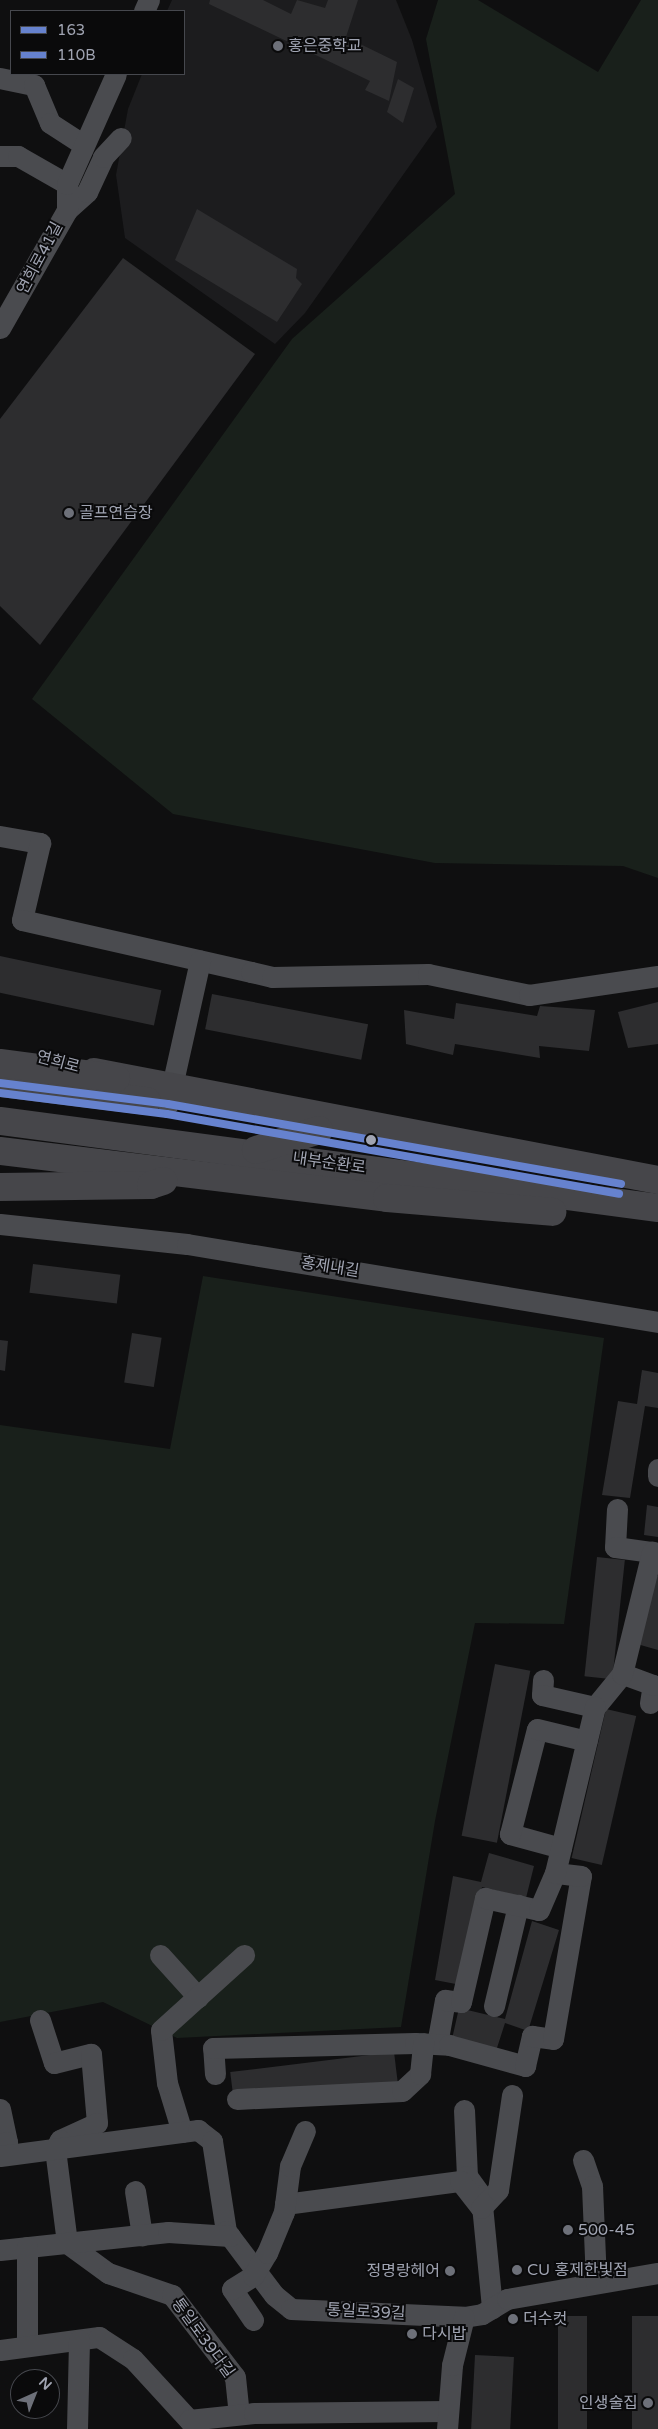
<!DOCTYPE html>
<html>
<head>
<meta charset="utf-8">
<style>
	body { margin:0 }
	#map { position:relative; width:658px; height:2429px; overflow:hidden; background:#0f0f10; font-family:"Varela Round","Noto Sans KR",sans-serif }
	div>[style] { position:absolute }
	.built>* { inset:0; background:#1c1c1e }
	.green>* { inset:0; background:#19201b }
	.building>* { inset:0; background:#2d2d2f; transform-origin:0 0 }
	.minor>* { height:21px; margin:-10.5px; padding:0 10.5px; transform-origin:10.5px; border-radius:10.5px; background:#4a4b4f }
	.major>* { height:28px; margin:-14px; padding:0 14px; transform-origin:14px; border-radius:14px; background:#46464a }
	.highway>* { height:28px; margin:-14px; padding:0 14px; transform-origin:14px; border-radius:14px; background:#46464a }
	.bus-1>* { height:8px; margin:-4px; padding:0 4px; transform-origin:4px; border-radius:4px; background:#6682ce }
	.bus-2>* { height:8px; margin:-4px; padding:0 4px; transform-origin:4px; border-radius:4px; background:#6682ce }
	.dots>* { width:14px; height:14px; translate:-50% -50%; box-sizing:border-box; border:2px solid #0a0a0b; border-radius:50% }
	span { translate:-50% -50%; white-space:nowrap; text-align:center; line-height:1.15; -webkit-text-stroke:4px #0a0a0b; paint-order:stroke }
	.poi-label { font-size:16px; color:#a0a4b2 }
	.left { translate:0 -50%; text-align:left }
	.right { translate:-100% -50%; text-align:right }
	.street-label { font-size:16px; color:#a0a4b2 }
	.legend { position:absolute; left:10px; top:10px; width:175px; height:65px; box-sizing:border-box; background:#0a0a0b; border:1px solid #46484e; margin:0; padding:6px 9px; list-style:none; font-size:15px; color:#a0a4b2 }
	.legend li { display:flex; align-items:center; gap:10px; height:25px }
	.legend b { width:25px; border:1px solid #46484e }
	.north { position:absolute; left:10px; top:2369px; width:50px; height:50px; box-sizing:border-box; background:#0a0a0b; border:1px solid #46484e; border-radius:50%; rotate:44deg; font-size:14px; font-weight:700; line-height:20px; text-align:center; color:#a0a4b2 }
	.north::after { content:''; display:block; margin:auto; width:18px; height:22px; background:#6d7079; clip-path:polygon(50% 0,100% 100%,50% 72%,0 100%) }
</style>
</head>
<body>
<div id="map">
	<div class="built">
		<i style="clip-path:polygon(172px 0,396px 0,412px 40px,437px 127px,305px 313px,275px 344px,125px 238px,116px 175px,128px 109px,142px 74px,184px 74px,184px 11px,167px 11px)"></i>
	</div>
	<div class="green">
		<i style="clip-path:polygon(438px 0,478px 0,598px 72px,641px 0,658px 0,658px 878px,623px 866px,435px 863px,173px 814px,32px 699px,292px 339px,455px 194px,426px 39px)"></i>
		<i style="clip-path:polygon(203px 1276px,604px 1338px,564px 1624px,475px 1623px,435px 1821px,401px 2027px,177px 2038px,103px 2002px,0 2022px,0 1425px,170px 1449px)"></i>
	</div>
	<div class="building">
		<i style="clip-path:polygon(210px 0,263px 0,291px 14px,297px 0,325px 8px,328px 0,358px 0,346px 37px,397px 62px,389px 101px,365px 90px,370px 81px,209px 4px)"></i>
		<i style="clip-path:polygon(398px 79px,414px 88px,403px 123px,387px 112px)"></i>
		<i style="clip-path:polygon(197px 209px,297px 269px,296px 278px,302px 284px,277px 322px,175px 260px)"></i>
		<i style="clip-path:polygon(123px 258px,255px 354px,40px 645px,0 606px,0 419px)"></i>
		<i style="left:0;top:956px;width:165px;height:36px;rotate:12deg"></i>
		<i style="left:212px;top:994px;width:159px;height:36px;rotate:11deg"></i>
		<i style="clip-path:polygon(658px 1002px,658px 1044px,628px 1048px,618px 1012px)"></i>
		<i style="clip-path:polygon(456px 1003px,537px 1016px,540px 1006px,595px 1010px,589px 1051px,539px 1046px,540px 1058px,455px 1044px,453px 1055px,406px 1044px,404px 1010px,454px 1019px)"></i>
		<i style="left:33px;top:1264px;width:88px;height:29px;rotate:7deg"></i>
		<i style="left:132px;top:1333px;width:30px;height:50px;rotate:9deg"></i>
		<i style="clip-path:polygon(0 1340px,8px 1341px,5px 1371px,0 1370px)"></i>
		<i style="clip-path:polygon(642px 1370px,658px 1373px,658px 1408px,645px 1406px,630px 1498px,602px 1495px,618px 1401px,637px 1404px)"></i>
		<i style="clip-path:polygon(647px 1505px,658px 1507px,658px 1537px,644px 1535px)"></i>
		<i style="left:597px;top:1557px;width:28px;height:120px;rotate:6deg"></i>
		<i style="clip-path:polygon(655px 1575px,658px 1576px,658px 1650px,637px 1644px)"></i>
		<i style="left:495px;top:1664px;width:36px;height:175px;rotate:11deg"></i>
		<i style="left:606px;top:1709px;width:31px;height:153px;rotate:13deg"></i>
		<i style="clip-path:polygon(489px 1853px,534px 1866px,526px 1898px,482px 1887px,461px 1985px,435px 1980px,453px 1876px,481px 1882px)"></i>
		<i style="clip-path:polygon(532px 1921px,559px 1930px,528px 2031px,505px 2023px,496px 2051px,452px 2039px,459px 2008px,505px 2019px)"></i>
		<i style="left:394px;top:2052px;width:31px;height:165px;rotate:83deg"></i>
		<i style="left:558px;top:2316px;width:29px;height:113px"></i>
		<i style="left:632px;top:2316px;width:26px;height:113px"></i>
		<i style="left:475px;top:2355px;width:39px;height:74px;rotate:3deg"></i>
	</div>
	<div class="minor">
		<i style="left:144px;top:11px;width:12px;rotate:-66deg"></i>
		<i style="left:0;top:78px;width:35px;rotate:12deg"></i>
		<i style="left:34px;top:85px;width:41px;rotate:67.2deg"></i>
		<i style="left:50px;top:123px;width:40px;rotate:32.9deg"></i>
		<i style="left:0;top:156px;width:18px"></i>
		<i style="left:18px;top:156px;width:56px;rotate:29.7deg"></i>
		<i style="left:67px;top:210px;width:27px;rotate:-42deg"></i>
		<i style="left:87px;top:192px;width:38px;rotate:-65deg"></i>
		<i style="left:103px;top:157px;width:26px;rotate:-47deg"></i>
		<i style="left:0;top:328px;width:136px;rotate:-60.4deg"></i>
		<i style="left:67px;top:210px;width:26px;rotate:-90deg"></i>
		<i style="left:67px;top:184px;width:120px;rotate:-66deg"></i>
		<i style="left:0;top:836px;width:41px;rotate:9.9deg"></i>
		<i style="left:40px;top:843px;width:79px;rotate:103.2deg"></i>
		<i style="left:22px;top:920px;width:235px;rotate:12.8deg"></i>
		<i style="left:251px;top:972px;width:22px;rotate:13deg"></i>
		<i style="left:272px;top:977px;width:156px;rotate:-1.1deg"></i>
		<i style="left:428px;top:974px;width:103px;rotate:11.7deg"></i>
		<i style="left:529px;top:995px;width:130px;rotate:-8.4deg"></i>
		<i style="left:168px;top:1104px;width:147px;rotate:-77.4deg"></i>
		<i style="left:0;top:1224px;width:188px;rotate:6.1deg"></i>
		<i style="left:187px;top:1244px;width:477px;rotate:9.4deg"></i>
		<i style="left:658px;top:1469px;width:7px;rotate:90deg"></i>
		<i style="left:617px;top:1509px;width:38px;rotate:93deg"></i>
		<i style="left:615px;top:1547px;width:43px;rotate:7.9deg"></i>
		<i style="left:543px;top:1680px;width:15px;rotate:94deg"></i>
		<i style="left:542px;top:1695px;width:54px;rotate:12.8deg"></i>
		<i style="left:595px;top:1707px;width:43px;rotate:-50.7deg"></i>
		<i style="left:650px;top:1703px;width:18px;rotate:-81deg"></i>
		<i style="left:653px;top:1685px;width:33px;rotate:-160deg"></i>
		<i style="left:622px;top:1674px;width:126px;rotate:-76.2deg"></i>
		<i style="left:561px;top:1848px;width:53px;rotate:-164.6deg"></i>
		<i style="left:510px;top:1834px;width:108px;rotate:-75.6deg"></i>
		<i style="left:537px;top:1729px;width:51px;rotate:13.5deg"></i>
		<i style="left:160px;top:1955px;width:57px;rotate:47.9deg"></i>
		<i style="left:494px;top:2006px;width:104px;rotate:-76.6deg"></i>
		<i style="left:40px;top:2020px;width:45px;rotate:72deg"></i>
		<i style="left:54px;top:2063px;width:38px;rotate:-14deg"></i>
		<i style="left:91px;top:2054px;width:69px;rotate:85deg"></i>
		<i style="left:97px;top:2123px;width:41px;rotate:155.3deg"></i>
		<i style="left:60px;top:2140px;width:10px;rotate:119deg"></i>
		<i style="left:55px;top:2149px;width:95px;rotate:82.7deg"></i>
		<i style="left:67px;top:2243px;width:51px;rotate:36.2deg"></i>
		<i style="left:108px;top:2273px;width:68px;rotate:19deg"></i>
		<i style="left:172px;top:2295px;width:103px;rotate:52.5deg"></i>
		<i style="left:235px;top:2377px;width:37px;rotate:84deg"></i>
		<i style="left:437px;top:2044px;width:45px;rotate:-79.7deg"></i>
		<i style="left:445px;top:2000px;width:16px;rotate:7deg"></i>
		<i style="left:461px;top:2002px;width:107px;rotate:-77deg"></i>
		<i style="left:485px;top:1898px;width:55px;rotate:12.5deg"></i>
		<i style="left:539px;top:1910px;width:40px;rotate:-66.6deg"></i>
		<i style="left:215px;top:2074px;width:26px;rotate:-94deg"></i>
		<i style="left:213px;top:2048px;width:202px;rotate:-1.4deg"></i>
		<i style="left:415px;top:2043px;width:34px;rotate:3deg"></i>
		<i style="left:449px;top:2045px;width:79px;rotate:15.4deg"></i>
		<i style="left:525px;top:2066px;width:31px;rotate:-77deg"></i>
		<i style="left:532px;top:2036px;width:21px;rotate:8deg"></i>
		<i style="left:553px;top:2039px;width:165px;rotate:-80.3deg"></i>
		<i style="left:581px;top:1876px;width:26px;rotate:-173deg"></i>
		<i style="left:555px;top:1873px;width:171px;rotate:-76.5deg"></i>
		<i style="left:237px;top:2099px;width:165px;rotate:-2.8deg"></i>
		<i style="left:402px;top:2091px;width:25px;rotate:-43deg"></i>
		<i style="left:420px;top:2074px;width:31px;rotate:-84deg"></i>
		<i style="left:0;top:2109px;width:34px;rotate:78deg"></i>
		<i style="left:7px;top:2142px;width:7px;rotate:164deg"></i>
		<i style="left:464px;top:2110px;width:66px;rotate:87.4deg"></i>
		<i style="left:467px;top:2176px;width:24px;rotate:54deg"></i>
		<i style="left:481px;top:2195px;width:114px;rotate:84.4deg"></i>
		<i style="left:182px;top:2132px;width:51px;rotate:-107deg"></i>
		<i style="left:167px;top:2083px;width:53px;rotate:-96.5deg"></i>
		<i style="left:161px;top:2030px;width:112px;rotate:-42.1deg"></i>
		<i style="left:0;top:2156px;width:200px;rotate:-7.5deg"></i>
		<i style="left:198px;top:2130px;width:18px;rotate:38deg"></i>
		<i style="left:212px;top:2141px;width:91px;rotate:81.2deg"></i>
		<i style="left:226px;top:2231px;width:80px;rotate:53.1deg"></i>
		<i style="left:274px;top:2295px;width:22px;rotate:39deg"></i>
		<i style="left:291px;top:2309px;width:173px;rotate:2.6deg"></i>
		<i style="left:464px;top:2317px;width:18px;rotate:-9deg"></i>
		<i style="left:482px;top:2314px;width:29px;rotate:-31deg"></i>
		<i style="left:507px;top:2299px;width:153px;rotate:-9.8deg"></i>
		<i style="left:583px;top:2160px;width:28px;rotate:71deg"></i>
		<i style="left:592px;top:2186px;width:97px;rotate:87.6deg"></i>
		<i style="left:135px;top:2191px;width:45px;rotate:81deg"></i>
		<i style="left:285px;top:2204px;width:177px;rotate:-7.5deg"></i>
		<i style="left:460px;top:2181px;width:34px;rotate:52deg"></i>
		<i style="left:481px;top:2208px;width:25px;rotate:-47deg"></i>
		<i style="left:498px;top:2190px;width:96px;rotate:-81.6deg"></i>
		<i style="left:0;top:2250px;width:169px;rotate:-6.1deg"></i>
		<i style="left:168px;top:2232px;width:62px;rotate:3.7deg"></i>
		<i style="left:253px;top:2320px;width:37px;rotate:-124deg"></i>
		<i style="left:232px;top:2289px;width:25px;rotate:-32deg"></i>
		<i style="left:253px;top:2276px;width:27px;rotate:-59deg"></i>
		<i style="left:267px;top:2253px;width:44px;rotate:-67.5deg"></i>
		<i style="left:284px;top:2212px;width:46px;rotate:-82.6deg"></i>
		<i style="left:290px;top:2166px;width:38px;rotate:-67deg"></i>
		<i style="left:27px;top:2346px;width:99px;rotate:-90deg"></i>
		<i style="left:0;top:2350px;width:100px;rotate:-7.5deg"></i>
		<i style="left:99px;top:2337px;width:40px;rotate:32.9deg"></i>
		<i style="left:133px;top:2359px;width:83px;rotate:47.4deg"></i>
		<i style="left:189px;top:2420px;width:65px;rotate:-6.1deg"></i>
		<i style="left:254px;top:2413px;width:194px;rotate:-0.6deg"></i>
		<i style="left:77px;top:2429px;width:89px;rotate:-88.7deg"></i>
		<i style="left:447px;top:2429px;width:64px;rotate:-85.5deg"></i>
		<i style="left:452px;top:2365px;width:49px;rotate:-76deg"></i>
	</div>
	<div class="major">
		<i style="left:94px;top:1072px;width:574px;rotate:10.84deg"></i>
		<i style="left:0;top:1083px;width:148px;rotate:7deg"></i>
	</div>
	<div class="highway">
		<i style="left:0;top:1063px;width:117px;rotate:7.4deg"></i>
		<i style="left:0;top:1121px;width:664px;rotate:7.53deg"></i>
		<i style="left:256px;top:1150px;width:66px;rotate:-17.6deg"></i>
		<i style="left:0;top:1151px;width:390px;rotate:6.9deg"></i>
		<i style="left:387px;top:1198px;width:166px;rotate:4.8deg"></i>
		<i style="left:0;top:1187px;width:151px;rotate:-0.8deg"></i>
		<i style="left:151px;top:1185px;width:13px;rotate:-18deg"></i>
	</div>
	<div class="bus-1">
		<i style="left:0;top:1083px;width:169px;rotate:7.1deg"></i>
		<i style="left:168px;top:1104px;width:460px;rotate:10deg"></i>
	</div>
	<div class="bus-2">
		<i style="left:0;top:1093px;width:168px;rotate:7.2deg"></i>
		<i style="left:167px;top:1114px;width:459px;rotate:10deg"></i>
	</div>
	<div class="dots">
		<i style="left:278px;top:46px;background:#6d7079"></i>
		<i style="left:69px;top:513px;background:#6d7079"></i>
		<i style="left:371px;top:1140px;background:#a0a4b2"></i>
		<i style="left:568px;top:2230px;background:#6d7079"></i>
		<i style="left:517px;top:2270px;background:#6d7079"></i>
		<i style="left:450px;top:2271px;background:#6d7079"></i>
		<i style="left:513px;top:2319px;background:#6d7079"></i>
		<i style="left:412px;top:2334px;background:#6d7079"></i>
		<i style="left:648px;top:2403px;background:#6d7079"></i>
	</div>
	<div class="poi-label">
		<span class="left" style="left:288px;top:46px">홍은중학교</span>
		<span class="left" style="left:79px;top:513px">골프연습장</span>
		<span class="left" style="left:578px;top:2230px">500-45</span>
		<span class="left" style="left:527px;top:2270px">CU 홍제한빛점</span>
		<span class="right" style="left:440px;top:2271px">정명랑헤어</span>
		<span class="left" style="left:523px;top:2319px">더수컷</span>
		<span class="left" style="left:422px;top:2334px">다시밥</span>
		<span class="right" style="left:638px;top:2403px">인생술집</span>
	</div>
	<div class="street-label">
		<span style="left:40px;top:258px;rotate:-62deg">연희로41길</span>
		<span style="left:58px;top:1062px;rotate:15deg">연희로</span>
		<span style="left:329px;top:1163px;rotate:8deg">내부순환로</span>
		<span style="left:330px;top:1267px;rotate:9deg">홍제내길</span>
		<span style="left:366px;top:2312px;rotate:3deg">통일로39길</span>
		<span style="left:203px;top:2338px;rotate:54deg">통일로39다길</span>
	</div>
	<ul class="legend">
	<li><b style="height:6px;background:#6682ce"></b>163</li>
	<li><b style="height:6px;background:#6682ce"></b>110B</li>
	</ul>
	<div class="north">N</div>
</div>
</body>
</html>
